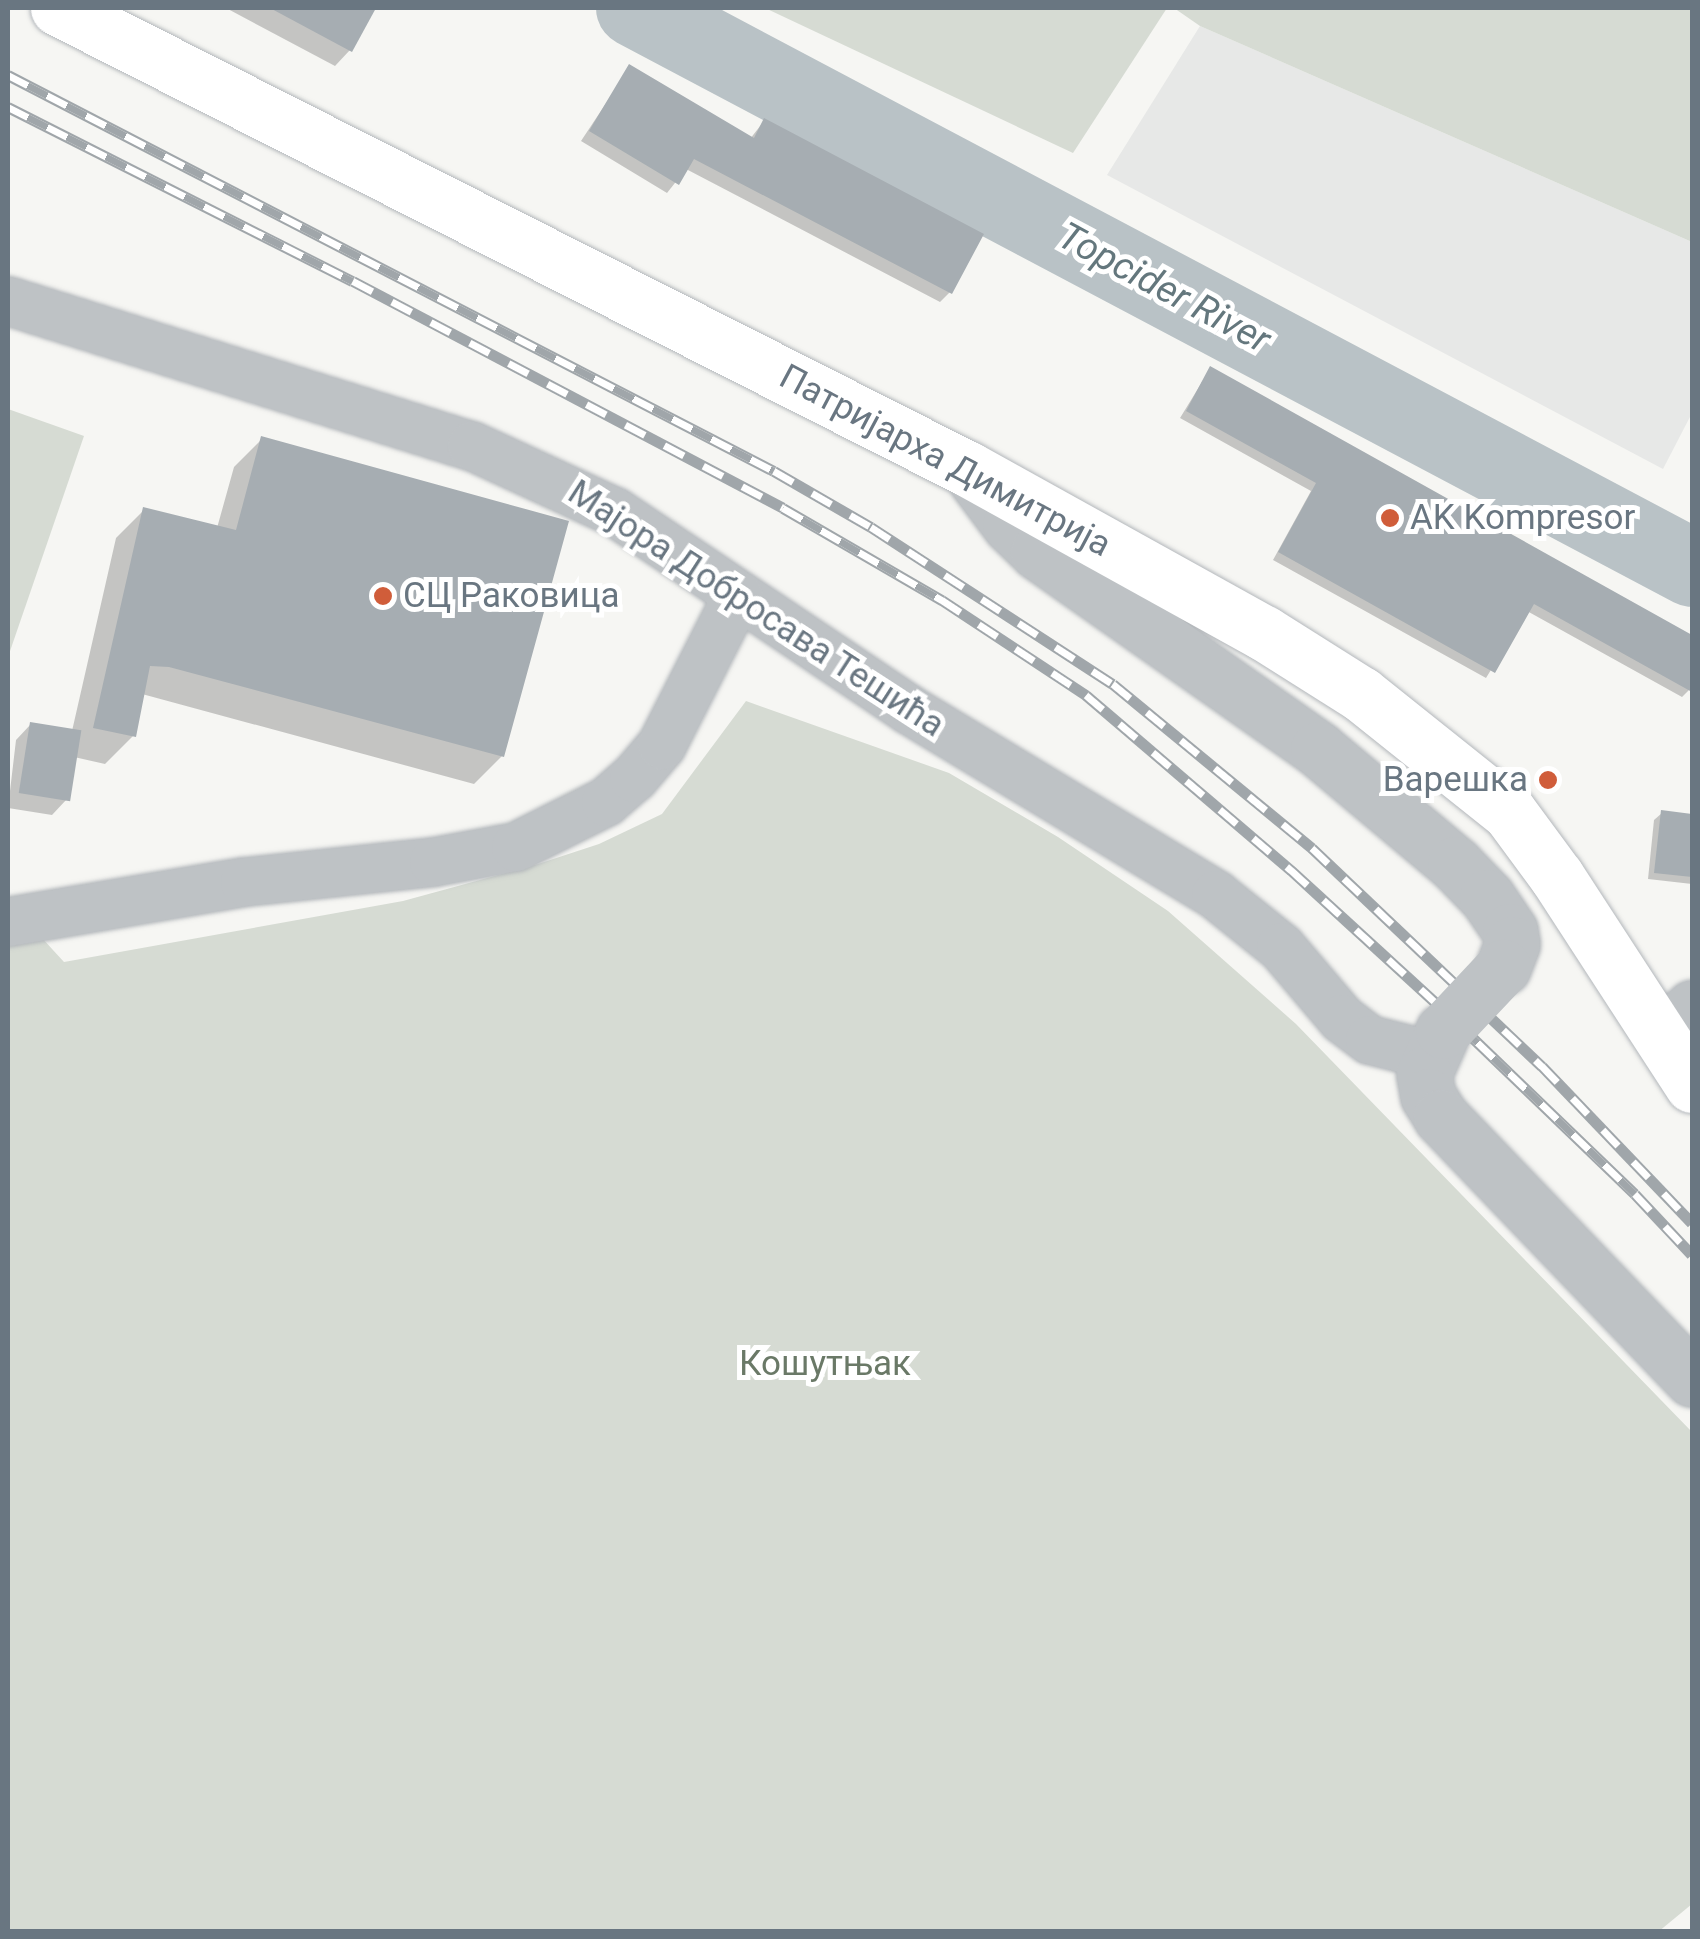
<!DOCTYPE html>
<html>
<head>
<meta charset="utf-8">
<style>
	body { margin:0 }
	#map { position:relative; width:1700px; height:1939px; overflow:hidden; background:#f6f6f3; font-family:Roboto,sans-serif }
	div>[style] { position:absolute }
	.built>* { inset:0; background:#e7e8e7 }
	.green>* { inset:0; background:#d6dbd3 }
	.shadow>* { inset:0; background:#0003 }
	.river>* { height:78px; margin:-39px; padding:0 39px; transform-origin:39px; border-radius:39px; background:#b9c2c6 }
	.building>* { inset:0; background:#a6adb2; transform-origin:0 0 }
	.roads { filter:drop-shadow(0 0 2px #b3b7bb) drop-shadow(0 0 2px #b3b7bb) }
	.minor>* { height:48px; margin:-24px; padding:0 24px; transform-origin:24px; border-radius:24px; background:#bec2c5 }
	.tertiary>* { height:55px; margin:-27.5px; padding:0 27.5px; transform-origin:27.5px; border-radius:27.5px; background:#bec2c5 }
	.secondary>* { height:55px; margin:-27.5px; padding:0 27.5px; transform-origin:27.5px; border-radius:27.5px; background:#fff }
	.rail>* { height:11px; margin-top:-5.5px; transform-origin:0; background:repeating-linear-gradient(90deg,#fff 0 22px,#a0a6aa 0 44px); box-sizing:border-box; border-block:2px solid #a0a6aa }
	.tertiary-bridge>* { height:55px; margin:-27.5px; padding:0 27.5px; transform-origin:27.5px; border-radius:27.5px; background:#bec2c5 }
	.dots>* { width:28px; height:28px; translate:-50% -50%; box-sizing:border-box; border:5px solid #fff; border-radius:50% }
	span { translate:-50% -50%; white-space:nowrap; text-align:center; line-height:1.15; -webkit-text-stroke:10px #fff; paint-order:stroke }
	.street-label { font-size:35px; color:#697681 }
	.poi-label { font-size:35px; color:#697681 }
	.left { translate:0 -50%; text-align:left }
	.right { translate:-100% -50%; text-align:right }
	.park-label { font-size:35px; color:#6a7967 }
	.water-label { font-size:38px; color:#64777d; font-style:italic }
	.frame { position:absolute; inset:0; border:10px solid #697681; pointer-events:none }
</style>
</head>
<body>
<div id="map">
	<div class="built">
		<i style="clip-path:polygon(1200px 26px,1692px 242px,1692px 413px,1663px 469px,1107px 175px)"></i>
	</div>
	<div class="green">
		<i style="clip-path:polygon(765px 8px,1167px 8px,1073px 153px)"></i>
		<i style="clip-path:polygon(1174px 8px,1692px 8px,1692px 242px,1200px 26px)"></i>
		<i style="clip-path:polygon(8px 409px,84px 436px,8px 657px)"></i>
		<i style="clip-path:polygon(746px 701px,949px 773px,1058px 837px,1168px 911px,1296px 1024px,1692px 1432px,1692px 1904px,1658px 1932px,8px 1931px,8px 901px,64px 962px,403px 901px,538px 864px,599px 844px,662px 814px)"></i>
	</div>
	<div class="shadow">
		<i style="clip-path:polygon(226px 8px,373px 8px,350px 50px,335px 66px)"></i>
		<i style="clip-path:polygon(630px 67px,750px 139px,764px 121px,950px 292px,940px 302px,686px 169px,667px 193px,581px 141px)"></i>
		<i style="clip-path:polygon(1210px 369px,1692px 638px,1689px 690px,1682px 697px,1527px 611px,1486px 678px,1273px 560px,1311px 491px,1180px 418px)"></i>
		<i style="clip-path:polygon(262px 439px,502px 756px,474px 784px,142px 694px,133px 736px,105px 764px,74px 757px,67px 799px,52px 815px,8px 808px,16px 740px,31px 724px,72px 731px,116px 538px,144px 510px,217px 528px,234px 467px)"></i>
		<i style="clip-path:polygon(1662px 813px,1692px 816px,1692px 884px,1648px 879px,1654px 820px)"></i>
	</div>
	<div class="river">
		<i style="left:635px;top:8px;width:1196px;rotate:27.91deg"></i>
	</div>
	<div class="building">
		<i style="clip-path:polygon(270px 8px,376px 8px,352px 52px)"></i>
		<i style="clip-path:polygon(629px 64px,754px 138px,764px 118px,984px 234px,952px 294px,694px 159px,679px 185px,589px 131px)"></i>
		<i style="clip-path:polygon(1210px 366px,1692px 635px,1692px 692px,1534px 604px,1495px 673px,1278px 552px,1316px 483px,1186px 411px)"></i>
		<i style="clip-path:polygon(261px 436px,569px 521px,504px 757px,169px 667px,150px 666px,136px 737px,93px 728px,143px 507px,236px 530px)"></i>
		<i style="left:30px;top:722px;width:52px;height:72px;rotate:9deg"></i>
		<i style="clip-path:polygon(1661px 810px,1692px 814px,1692px 877px,1654px 873px)"></i>
	</div>
	<div class="roads">
		<div class="minor">
			<i style="left:8px;top:301px;width:486px;rotate:17.4deg"></i>
			<i style="left:472px;top:446px;width:157px;rotate:24.8deg"></i>
			<i style="left:615px;top:512px;width:353px;rotate:33.9deg"></i>
			<i style="left:908px;top:709px;width:360px;rotate:31.1deg"></i>
			<i style="left:1216px;top:895px;width:83px;rotate:38.7deg"></i>
			<i style="left:1281px;top:947px;width:94px;rotate:49.7deg"></i>
			<i style="left:1342px;top:1019px;width:35px;rotate:37deg"></i>
			<i style="left:1370px;top:1040px;width:61px;rotate:14.3deg"></i>
			<i style="left:8px;top:922px;width:240px;rotate:-9.6deg"></i>
			<i style="left:245px;top:882px;width:190px;rotate:-6deg"></i>
			<i style="left:434px;top:862px;width:83px;rotate:-10.4deg"></i>
			<i style="left:516px;top:847px;width:101px;rotate:-26.6deg"></i>
			<i style="left:606px;top:802px;width:37px;rotate:-41deg"></i>
			<i style="left:634px;top:778px;width:43px;rotate:-49.7deg"></i>
			<i style="left:662px;top:745px;width:168px;rotate:-63.1deg"></i>
		</div>
		<div class="tertiary">
			<i style="left:968px;top:469px;width:70px;rotate:53.1deg"></i>
			<i style="left:1010px;top:525px;width:39px;rotate:44deg"></i>
			<i style="left:1038px;top:552px;width:342px;rotate:35.1deg"></i>
			<i style="left:1318px;top:749px;width:179px;rotate:40deg"></i>
			<i style="left:1455px;top:864px;width:46px;rotate:45.9deg"></i>
			<i style="left:1487px;top:897px;width:41px;rotate:55.9deg"></i>
			<i style="left:1510px;top:931px;width:13px;rotate:81deg"></i>
			<i style="left:1512px;top:944px;width:25px;rotate:111deg"></i>
			<i style="left:1443px;top:1031px;width:47px;rotate:113.8deg"></i>
			<i style="left:1424px;top:1074px;width:22px;rotate:80deg"></i>
			<i style="left:1428px;top:1096px;width:25px;rotate:58deg"></i>
			<i style="left:1441px;top:1117px;width:363px;rotate:46.2deg"></i>
			<i style="left:1662px;top:1037px;width:42px;rotate:-44deg"></i>
		</div>
		<div class="secondary">
			<i style="left:58px;top:8px;width:1020px;rotate:26.87deg"></i>
			<i style="left:968px;top:469px;width:338px;rotate:29deg"></i>
			<i style="left:1264px;top:633px;width:115px;rotate:32.2deg"></i>
			<i style="left:1361px;top:694px;width:189px;rotate:38.6deg"></i>
			<i style="left:1509px;top:812px;width:81px;rotate:53.6deg"></i>
			<i style="left:1557px;top:877px;width:248px;rotate:57deg"></i>
		</div>
	</div>
	<div class="rail">
		<i style="left:8px;top:75px;width:862px;rotate:27.34deg"></i>
		<i style="left:774px;top:471px;width:112px;rotate:30deg"></i>
		<i style="left:871px;top:527px;width:288px;rotate:33deg"></i>
		<i style="left:1113px;top:684px;width:258px;rotate:39.5deg"></i>
		<i style="left:1312px;top:848px;width:317px;rotate:43.5deg"></i>
		<i style="left:1542px;top:1066px;width:217px;rotate:46.3deg"></i>
		<i style="left:8px;top:107px;width:386px;rotate:26.8deg"></i>
		<i style="left:353px;top:281px;width:486px;rotate:27.8deg"></i>
		<i style="left:783px;top:508px;width:184px;rotate:30.1deg"></i>
		<i style="left:942px;top:600px;width:173px;rotate:33.4deg"></i>
		<i style="left:1086px;top:695px;width:270px;rotate:40.5deg"></i>
		<i style="left:1291px;top:870px;width:210px;rotate:42.5deg"></i>
		<i style="left:1446px;top:1012px;width:262px;rotate:43.9deg"></i>
		<i style="left:1635px;top:1194px;width:83px;rotate:46.9deg"></i>
	</div>
	<div class="tertiary-bridge">
		<i style="left:1443px;top:1031px;width:88px;rotate:-46.8deg"></i>
	</div>
	<div class="dots">
		<i style="left:1390px;top:518px;background:#d05d3a"></i>
		<i style="left:383px;top:596px;background:#d05d3a"></i>
		<i style="left:1548px;top:780px;background:#d05d3a"></i>
	</div>
	<div class="street-label">
		<span style="left:945px;top:461px;rotate:28deg">Патријарха Димитрија</span>
		<span style="left:756px;top:609px;rotate:33deg">Мајора Добросава Тешића</span>
	</div>
	<div class="poi-label">
		<span class="left" style="left:1410px;top:518px">AK Kompresor</span>
		<span class="left" style="left:403px;top:596px">СЦ Раковица</span>
		<span class="right" style="left:1528px;top:780px">Варешка</span>
	</div>
	<div class="park-label">
		<span style="left:825px;top:1364px">Кошутњак</span>
	</div>
	<div class="water-label">
		<span style="left:1164px;top:288px;rotate:28deg">Topcider River</span>
	</div>
	<div class="frame"></div>
</div>
</body>
</html>
